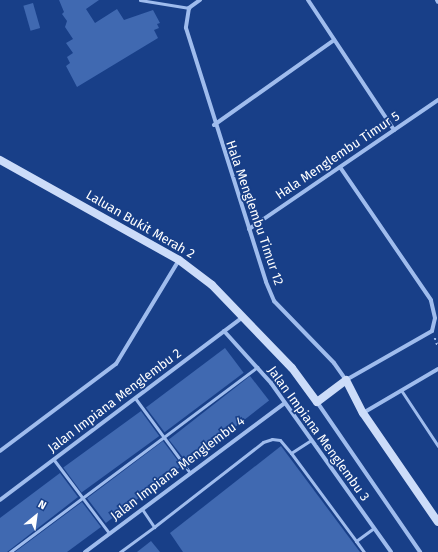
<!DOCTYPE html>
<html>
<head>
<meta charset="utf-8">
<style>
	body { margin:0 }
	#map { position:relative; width:438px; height:552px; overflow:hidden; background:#183f88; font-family:"Fira Sans",sans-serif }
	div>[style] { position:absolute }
	.building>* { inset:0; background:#4069b1; transform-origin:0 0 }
	.path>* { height:1.5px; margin-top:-0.75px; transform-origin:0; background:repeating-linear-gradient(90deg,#9fbced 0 2px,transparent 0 5px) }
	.lane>* { height:3px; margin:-1.5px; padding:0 1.5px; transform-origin:1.5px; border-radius:1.5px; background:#9fbced }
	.street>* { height:4px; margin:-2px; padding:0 2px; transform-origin:2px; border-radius:2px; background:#9fbced }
	.secondary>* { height:8px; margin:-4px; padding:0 4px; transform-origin:4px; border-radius:4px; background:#ccdcf9 }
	span { translate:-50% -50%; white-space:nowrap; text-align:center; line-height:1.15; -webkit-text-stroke:3.5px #183f88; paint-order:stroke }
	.street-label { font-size:13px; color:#fff }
	.north { position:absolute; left:16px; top:496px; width:40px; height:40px; -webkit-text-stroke:3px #183f88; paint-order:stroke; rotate:29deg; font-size:11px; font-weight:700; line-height:16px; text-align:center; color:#fff }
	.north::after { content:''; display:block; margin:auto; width:14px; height:18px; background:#fff; clip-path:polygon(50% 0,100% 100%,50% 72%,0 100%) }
</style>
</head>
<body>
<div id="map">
	<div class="building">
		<i style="clip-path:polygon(59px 0,99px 0,86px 9px,95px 23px,117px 9px,124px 20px,153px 10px,160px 23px,157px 24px,159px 28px,154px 30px,158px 38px,77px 87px,66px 66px,70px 63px,67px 57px,73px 53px,66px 43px,73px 39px,65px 27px,67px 21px,62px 14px,64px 12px)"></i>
		<i style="left:33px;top:3px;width:26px;height:10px;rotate:74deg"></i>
		<i style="left:225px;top:348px;width:31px;height:99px;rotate:53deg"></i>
		<i style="left:250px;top:376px;width:31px;height:103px;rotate:52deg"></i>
		<i style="left:141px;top:411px;width:31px;height:96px;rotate:54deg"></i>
		<i style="left:163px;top:441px;width:31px;height:95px;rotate:53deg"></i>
		<i style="clip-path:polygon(281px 446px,360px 552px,183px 552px,170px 533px)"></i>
		<i style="clip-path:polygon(60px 473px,78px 497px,7px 552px,0 552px,0 518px)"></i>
		<i style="clip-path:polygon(82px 502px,101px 527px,67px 552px,15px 552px)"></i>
		<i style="clip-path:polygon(151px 541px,160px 552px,137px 552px)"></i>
	</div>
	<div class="path">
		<i style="left:435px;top:338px;width:9px;rotate:72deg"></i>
	</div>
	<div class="lane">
		<i style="left:140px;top:0;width:50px;rotate:9.3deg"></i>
		<i style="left:401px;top:390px;width:67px;rotate:56.5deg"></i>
		<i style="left:135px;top:398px;width:93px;rotate:53.7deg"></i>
		<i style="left:291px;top:453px;width:109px;rotate:53.5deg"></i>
		<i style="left:356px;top:541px;width:22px;rotate:-36deg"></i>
		<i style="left:54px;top:460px;width:91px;rotate:53deg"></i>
		<i style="left:142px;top:509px;width:22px;rotate:56deg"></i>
		<i style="left:154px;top:527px;width:138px;rotate:-37.9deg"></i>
		<i style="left:263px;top:442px;width:9px;rotate:-18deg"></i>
		<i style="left:272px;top:439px;width:8px;rotate:7deg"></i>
		<i style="left:280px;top:440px;width:17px;rotate:50deg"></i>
		<i style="left:291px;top:453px;width:24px;rotate:-33deg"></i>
		<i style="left:356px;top:541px;width:14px;rotate:54deg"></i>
		<i style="left:10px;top:552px;width:309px;rotate:-36.8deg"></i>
		<i style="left:120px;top:552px;width:42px;rotate:-36.3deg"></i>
	</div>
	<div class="street">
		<i style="left:200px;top:0;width:14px;rotate:144deg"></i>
		<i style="left:189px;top:8px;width:20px;rotate:99deg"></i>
		<i style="left:186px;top:28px;width:266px;rotate:72.5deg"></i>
		<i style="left:266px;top:282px;width:21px;rotate:67deg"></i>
		<i style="left:274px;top:301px;width:86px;rotate:45.9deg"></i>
		<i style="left:334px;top:363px;width:21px;rotate:55deg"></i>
		<i style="left:346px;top:380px;width:99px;rotate:-29.7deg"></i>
		<i style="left:432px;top:331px;width:13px;rotate:-77deg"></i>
		<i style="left:435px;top:318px;width:18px;rotate:-103deg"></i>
		<i style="left:431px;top:300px;width:161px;rotate:-124.4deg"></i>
		<i style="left:308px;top:0;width:156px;rotate:56.5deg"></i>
		<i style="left:437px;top:0;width:2px;rotate:63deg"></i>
		<i style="left:214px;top:125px;width:147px;rotate:-35.3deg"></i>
		<i style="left:249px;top:229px;width:229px;rotate:-34.3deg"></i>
		<i style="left:224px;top:331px;width:70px;rotate:47.9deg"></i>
		<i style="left:271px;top:383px;width:207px;rotate:54.6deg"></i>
		<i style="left:317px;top:402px;width:182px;rotate:55.5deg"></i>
		<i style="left:363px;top:413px;width:87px;rotate:-30.4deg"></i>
		<i style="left:0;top:451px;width:145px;rotate:-36.9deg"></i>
		<i style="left:116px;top:364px;width:122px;rotate:-58.8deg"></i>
		<i style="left:0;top:500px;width:304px;rotate:-37deg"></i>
		<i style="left:85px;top:552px;width:249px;rotate:-36.7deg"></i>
	</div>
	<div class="secondary">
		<i style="left:0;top:160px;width:205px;rotate:29.2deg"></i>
		<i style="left:179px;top:260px;width:41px;rotate:37.1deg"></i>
		<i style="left:212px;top:285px;width:115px;rotate:46.1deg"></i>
		<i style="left:292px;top:368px;width:42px;rotate:53.7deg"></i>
		<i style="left:317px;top:402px;width:36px;rotate:-37deg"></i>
		<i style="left:346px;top:380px;width:37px;rotate:63deg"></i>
		<i style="left:363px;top:413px;width:132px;rotate:55.5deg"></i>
	</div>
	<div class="street-label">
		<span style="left:338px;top:156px;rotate:-34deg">Hala Menglembu Timur 5</span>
		<span style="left:254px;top:213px;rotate:71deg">Hala Menglembu Timur 12</span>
		<span style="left:140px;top:225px;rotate:30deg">Laluan Bukit Merah 2</span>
		<span style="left:115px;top:401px;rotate:-37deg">Jalan Impiana Menglembu 2</span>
		<span style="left:318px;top:434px;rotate:54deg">Jalan Impiana Menglembu 3</span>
		<span style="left:178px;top:469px;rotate:-37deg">Jalan Impiana Menglembu 4</span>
	</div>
	<div class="north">N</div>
</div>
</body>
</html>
